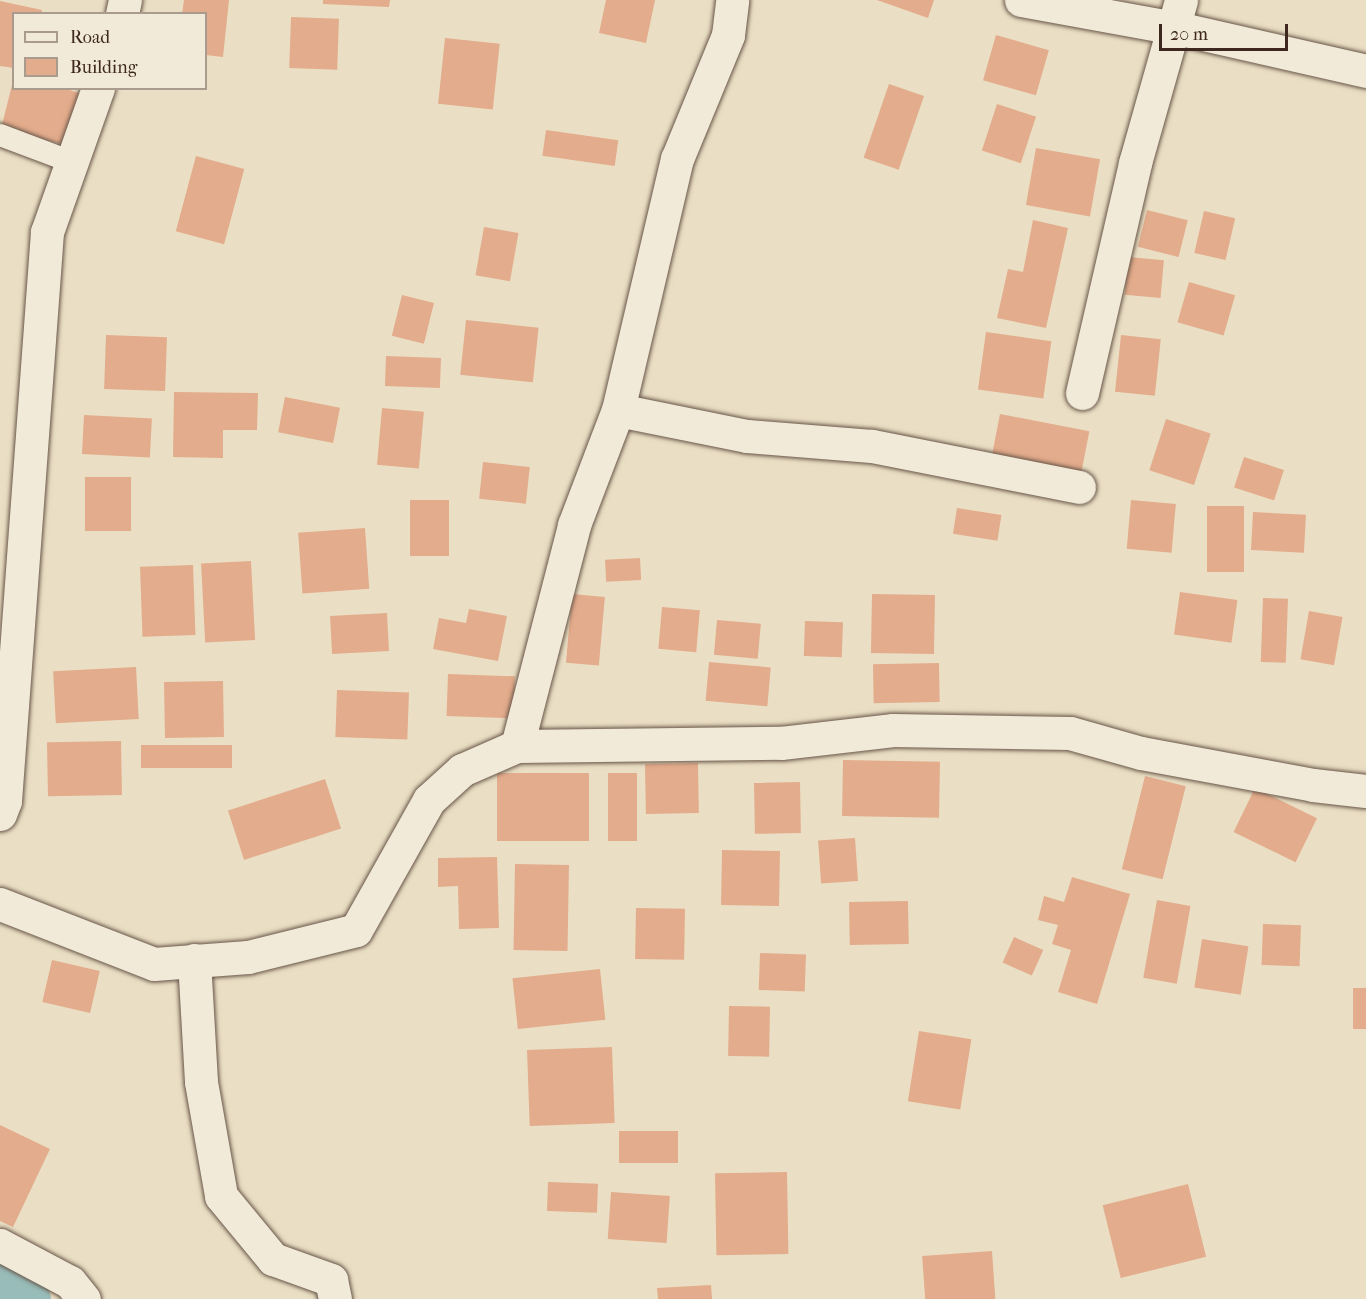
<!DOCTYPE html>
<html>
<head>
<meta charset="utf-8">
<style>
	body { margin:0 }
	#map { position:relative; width:1366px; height:1299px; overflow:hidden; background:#eadfc4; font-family:"IM FELL French Canon",serif }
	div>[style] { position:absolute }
	.canal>* { height:45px; margin:-22.5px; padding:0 22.5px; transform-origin:22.5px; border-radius:22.5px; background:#98bcb9 }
	.building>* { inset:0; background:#e3ac8c; transform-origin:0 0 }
	.roads { filter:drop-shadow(0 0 2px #685548) drop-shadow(0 0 2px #685548) }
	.lane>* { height:22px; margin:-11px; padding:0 11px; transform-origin:11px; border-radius:11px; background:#f1ead9 }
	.street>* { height:33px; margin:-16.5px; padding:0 16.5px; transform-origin:16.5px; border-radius:16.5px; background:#f1ead9 }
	span { translate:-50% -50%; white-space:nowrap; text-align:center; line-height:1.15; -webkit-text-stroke:4.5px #f1ead9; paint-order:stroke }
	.legend { position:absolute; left:12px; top:12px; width:195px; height:78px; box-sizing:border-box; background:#f1ead9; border:2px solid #a99c8e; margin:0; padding:8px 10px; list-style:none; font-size:18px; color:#3d271e }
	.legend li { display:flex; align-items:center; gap:12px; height:30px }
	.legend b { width:30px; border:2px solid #a99c8e }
	.scale { position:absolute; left:1159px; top:24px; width:129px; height:27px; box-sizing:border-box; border:3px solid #3d271e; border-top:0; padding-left:8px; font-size:18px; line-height:21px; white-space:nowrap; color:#3d271e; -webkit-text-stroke:4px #f1ead9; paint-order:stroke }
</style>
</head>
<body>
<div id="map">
	<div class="canal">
		<i style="left:0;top:1278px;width:35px;rotate:37deg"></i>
	</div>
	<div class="building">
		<i style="clip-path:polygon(184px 0,229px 0,223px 57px,206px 55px,206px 14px,182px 14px)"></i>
		<i style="clip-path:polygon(323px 0,390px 0,389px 7px,323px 4px)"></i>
		<i style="clip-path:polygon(606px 0,655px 0,646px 43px,599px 33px)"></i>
		<i style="clip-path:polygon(877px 0,934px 0,928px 18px)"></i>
		<i style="clip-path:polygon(0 1px,42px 10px,41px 14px,14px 14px,14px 68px,0 66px)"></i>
		<i style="left:291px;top:17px;width:48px;height:51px;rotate:2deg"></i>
		<i style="left:996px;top:35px;width:55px;height:47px;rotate:16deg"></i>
		<i style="left:445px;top:38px;width:55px;height:66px;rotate:6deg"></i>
		<i style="clip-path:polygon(13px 81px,14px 88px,63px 88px,79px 93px,66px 145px,1px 129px)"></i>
		<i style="left:889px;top:84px;width:37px;height:78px;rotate:19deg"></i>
		<i style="left:997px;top:104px;width:41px;height:49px;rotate:18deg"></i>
		<i style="left:546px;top:130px;width:73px;height:26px;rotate:8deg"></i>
		<i style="left:1036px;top:148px;width:65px;height:58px;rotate:10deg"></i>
		<i style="left:196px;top:156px;width:50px;height:78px;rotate:15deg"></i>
		<i style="left:1147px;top:210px;width:42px;height:38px;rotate:14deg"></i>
		<i style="left:1204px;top:211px;width:32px;height:43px;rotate:13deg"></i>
		<i style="clip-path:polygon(1033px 220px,1068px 228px,1046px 328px,997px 318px,1008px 269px,1023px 272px)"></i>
		<i style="left:484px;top:227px;width:35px;height:49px;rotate:10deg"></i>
		<i style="left:1128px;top:257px;width:36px;height:38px;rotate:5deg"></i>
		<i style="left:1189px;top:282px;width:48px;height:42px;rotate:16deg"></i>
		<i style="left:402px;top:295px;width:33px;height:42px;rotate:14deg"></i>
		<i style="left:466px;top:320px;width:73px;height:55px;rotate:6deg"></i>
		<i style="left:986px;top:332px;width:66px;height:58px;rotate:8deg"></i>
		<i style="left:106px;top:335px;width:61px;height:54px;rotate:2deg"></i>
		<i style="left:1121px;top:335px;width:40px;height:57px;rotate:6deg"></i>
		<i style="left:386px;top:356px;width:55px;height:30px;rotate:2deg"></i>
		<i style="clip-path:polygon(174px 392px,258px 393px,257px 430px,223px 430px,223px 458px,173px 457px)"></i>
		<i style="left:285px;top:397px;width:56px;height:36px;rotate:11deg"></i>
		<i style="left:382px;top:408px;width:42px;height:57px;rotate:5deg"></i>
		<i style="left:1000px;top:414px;width:91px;height:49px;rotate:11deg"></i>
		<i style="left:84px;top:415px;width:68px;height:39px;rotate:3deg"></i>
		<i style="left:1166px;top:419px;width:47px;height:54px;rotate:18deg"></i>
		<i style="left:1244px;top:457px;width:42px;height:32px;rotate:18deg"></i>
		<i style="left:483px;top:462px;width:47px;height:37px;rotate:6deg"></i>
		<i style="left:85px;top:477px;width:46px;height:54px"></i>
		<i style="left:410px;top:500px;width:39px;height:56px"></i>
		<i style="left:1131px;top:500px;width:45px;height:49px;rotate:5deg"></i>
		<i style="left:1207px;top:506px;width:37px;height:66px"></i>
		<i style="left:957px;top:508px;width:45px;height:26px;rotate:9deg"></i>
		<i style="left:1253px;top:512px;width:53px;height:38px;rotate:3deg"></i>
		<i style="left:365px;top:528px;width:61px;height:67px;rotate:86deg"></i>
		<i style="left:640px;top:558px;width:22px;height:35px;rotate:87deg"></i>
		<i style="left:251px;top:561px;width:79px;height:50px;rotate:87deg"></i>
		<i style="left:193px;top:565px;width:70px;height:53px;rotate:88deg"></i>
		<i style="left:1180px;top:592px;width:58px;height:43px;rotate:8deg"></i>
		<i style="left:572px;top:594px;width:33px;height:69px;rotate:5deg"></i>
		<i style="left:872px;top:594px;width:63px;height:59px;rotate:1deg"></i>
		<i style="left:1263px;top:598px;width:25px;height:64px;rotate:2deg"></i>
		<i style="left:662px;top:607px;width:38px;height:42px;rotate:5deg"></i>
		<i style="clip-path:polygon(469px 609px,507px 616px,498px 661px,433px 649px,439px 618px,466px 623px)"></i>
		<i style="left:1309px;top:611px;width:34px;height:49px;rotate:10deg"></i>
		<i style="left:387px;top:613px;width:38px;height:57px;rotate:87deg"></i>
		<i style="left:717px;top:620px;width:44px;height:35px;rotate:5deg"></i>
		<i style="left:805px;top:621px;width:38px;height:35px;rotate:2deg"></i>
		<i style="left:709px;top:662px;width:62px;height:39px;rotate:5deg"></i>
		<i style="left:939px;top:663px;width:39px;height:66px;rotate:89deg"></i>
		<i style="left:136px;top:667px;width:52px;height:83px;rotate:87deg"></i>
		<i style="left:448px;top:674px;width:67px;height:42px;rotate:2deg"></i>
		<i style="left:223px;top:681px;width:56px;height:59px;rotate:89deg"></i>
		<i style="left:337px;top:690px;width:72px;height:47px;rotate:2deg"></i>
		<i style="left:121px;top:741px;width:54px;height:74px;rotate:89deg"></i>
		<i style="left:232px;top:745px;width:23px;height:91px;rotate:90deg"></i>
		<i style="left:843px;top:760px;width:97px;height:56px;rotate:1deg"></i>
		<i style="left:698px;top:763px;width:50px;height:53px;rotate:89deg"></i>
		<i style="left:497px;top:773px;width:92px;height:68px"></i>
		<i style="left:608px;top:773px;width:29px;height:68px"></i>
		<i style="left:1145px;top:776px;width:42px;height:96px;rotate:14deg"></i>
		<i style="left:325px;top:779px;width:52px;height:102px;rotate:72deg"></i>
		<i style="left:800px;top:782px;width:51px;height:46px;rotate:89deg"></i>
		<i style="left:1255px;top:788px;width:69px;height:49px;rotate:26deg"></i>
		<i style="left:855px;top:838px;width:43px;height:37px;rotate:86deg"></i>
		<i style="left:722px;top:850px;width:58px;height:55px;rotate:1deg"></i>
		<i style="clip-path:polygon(497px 857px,499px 928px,459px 929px,458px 886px,438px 887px,438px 858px)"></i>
		<i style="left:515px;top:864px;width:54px;height:86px;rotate:1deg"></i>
		<i style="clip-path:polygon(1072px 877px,1130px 894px,1097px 1004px,1058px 992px,1071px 950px,1052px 944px,1058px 925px,1038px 920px,1044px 896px,1064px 902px)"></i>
		<i style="left:1157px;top:900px;width:34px;height:79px;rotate:10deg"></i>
		<i style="left:908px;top:901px;width:43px;height:59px;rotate:89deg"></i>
		<i style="left:636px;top:908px;width:49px;height:51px;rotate:1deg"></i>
		<i style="left:1263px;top:924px;width:38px;height:41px;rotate:2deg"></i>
		<i style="left:1014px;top:937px;width:32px;height:28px;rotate:24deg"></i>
		<i style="left:1202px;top:939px;width:47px;height:49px;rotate:9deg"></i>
		<i style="left:760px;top:953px;width:46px;height:37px;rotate:2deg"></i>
		<i style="left:52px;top:960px;width:49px;height:43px;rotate:13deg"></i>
		<i style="left:600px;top:969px;width:51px;height:88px;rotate:84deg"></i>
		<i style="left:1353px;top:988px;width:13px;height:41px"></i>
		<i style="left:729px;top:1006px;width:41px;height:50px;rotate:1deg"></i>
		<i style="left:919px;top:1031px;width:53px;height:71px;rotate:9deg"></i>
		<i style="left:612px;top:1047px;width:76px;height:85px;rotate:88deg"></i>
		<i style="clip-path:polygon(0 1125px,50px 1149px,13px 1227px,0 1221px)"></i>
		<i style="left:678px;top:1131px;width:32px;height:59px;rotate:90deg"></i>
		<i style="left:787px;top:1172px;width:82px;height:72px;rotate:89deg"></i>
		<i style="left:548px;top:1182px;width:50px;height:29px;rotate:2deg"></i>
		<i style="left:1188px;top:1184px;width:75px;height:88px;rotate:76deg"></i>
		<i style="left:611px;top:1192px;width:59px;height:47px;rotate:4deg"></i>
		<i style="left:992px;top:1251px;width:48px;height:70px;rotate:86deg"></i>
		<i style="clip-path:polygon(711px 1285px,712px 1299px,658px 1299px,657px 1288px)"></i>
	</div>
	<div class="roads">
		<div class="lane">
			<i style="left:0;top:135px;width:77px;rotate:20.6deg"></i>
		</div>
		<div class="street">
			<i style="left:1021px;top:0;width:168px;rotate:10.3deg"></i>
			<i style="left:1186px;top:30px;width:185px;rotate:12.8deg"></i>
			<i style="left:122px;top:14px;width:14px;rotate:-78deg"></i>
			<i style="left:1082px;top:393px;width:236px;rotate:-77deg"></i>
			<i style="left:1135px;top:163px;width:169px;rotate:-74.2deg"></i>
			<i style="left:618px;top:410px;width:132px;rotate:11.4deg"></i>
			<i style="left:747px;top:436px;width:125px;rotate:4.6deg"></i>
			<i style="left:872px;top:446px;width:211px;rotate:11.2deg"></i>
			<i style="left:517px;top:746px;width:228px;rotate:-75.5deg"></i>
			<i style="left:574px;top:525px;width:123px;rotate:-69.1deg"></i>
			<i style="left:618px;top:410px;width:258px;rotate:-76.8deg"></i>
			<i style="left:677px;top:159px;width:134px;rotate:-67.6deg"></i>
			<i style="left:728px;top:35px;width:35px;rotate:-83deg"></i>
			<i style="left:0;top:814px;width:14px;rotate:-69deg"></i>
			<i style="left:5px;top:801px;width:571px;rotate:-85.78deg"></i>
			<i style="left:47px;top:232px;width:153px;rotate:-70.5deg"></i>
			<i style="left:0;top:904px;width:165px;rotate:21.3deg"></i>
			<i style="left:154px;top:964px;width:94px;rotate:-4.3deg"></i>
			<i style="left:248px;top:957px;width:111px;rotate:-14deg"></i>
			<i style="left:356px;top:930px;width:149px;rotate:-60.7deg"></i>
			<i style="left:429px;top:800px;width:45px;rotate:-42.3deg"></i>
			<i style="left:462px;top:770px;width:60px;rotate:-23.6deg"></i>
			<i style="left:517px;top:746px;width:264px;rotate:-0.7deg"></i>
			<i style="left:781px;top:743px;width:113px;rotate:-6.6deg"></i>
			<i style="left:893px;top:730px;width:177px;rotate:1deg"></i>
			<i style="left:1070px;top:733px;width:74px;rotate:15.7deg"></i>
			<i style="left:1141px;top:753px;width:175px;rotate:10.5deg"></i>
			<i style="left:1313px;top:785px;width:53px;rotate:6.5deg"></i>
			<i style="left:194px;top:960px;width:122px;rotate:86.7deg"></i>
			<i style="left:201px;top:1082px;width:116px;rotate:80deg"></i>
			<i style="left:221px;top:1196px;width:82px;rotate:50.5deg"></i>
			<i style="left:273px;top:1259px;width:62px;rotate:19.9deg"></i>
			<i style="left:331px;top:1280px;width:19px;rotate:78deg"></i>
			<i style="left:0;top:1245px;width:79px;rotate:27.9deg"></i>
			<i style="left:70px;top:1282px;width:22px;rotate:51deg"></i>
		</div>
	</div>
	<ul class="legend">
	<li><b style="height:8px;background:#f1ead9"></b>Road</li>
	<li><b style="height:16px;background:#e3ac8c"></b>Building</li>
	</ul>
	<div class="scale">20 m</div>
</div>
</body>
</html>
